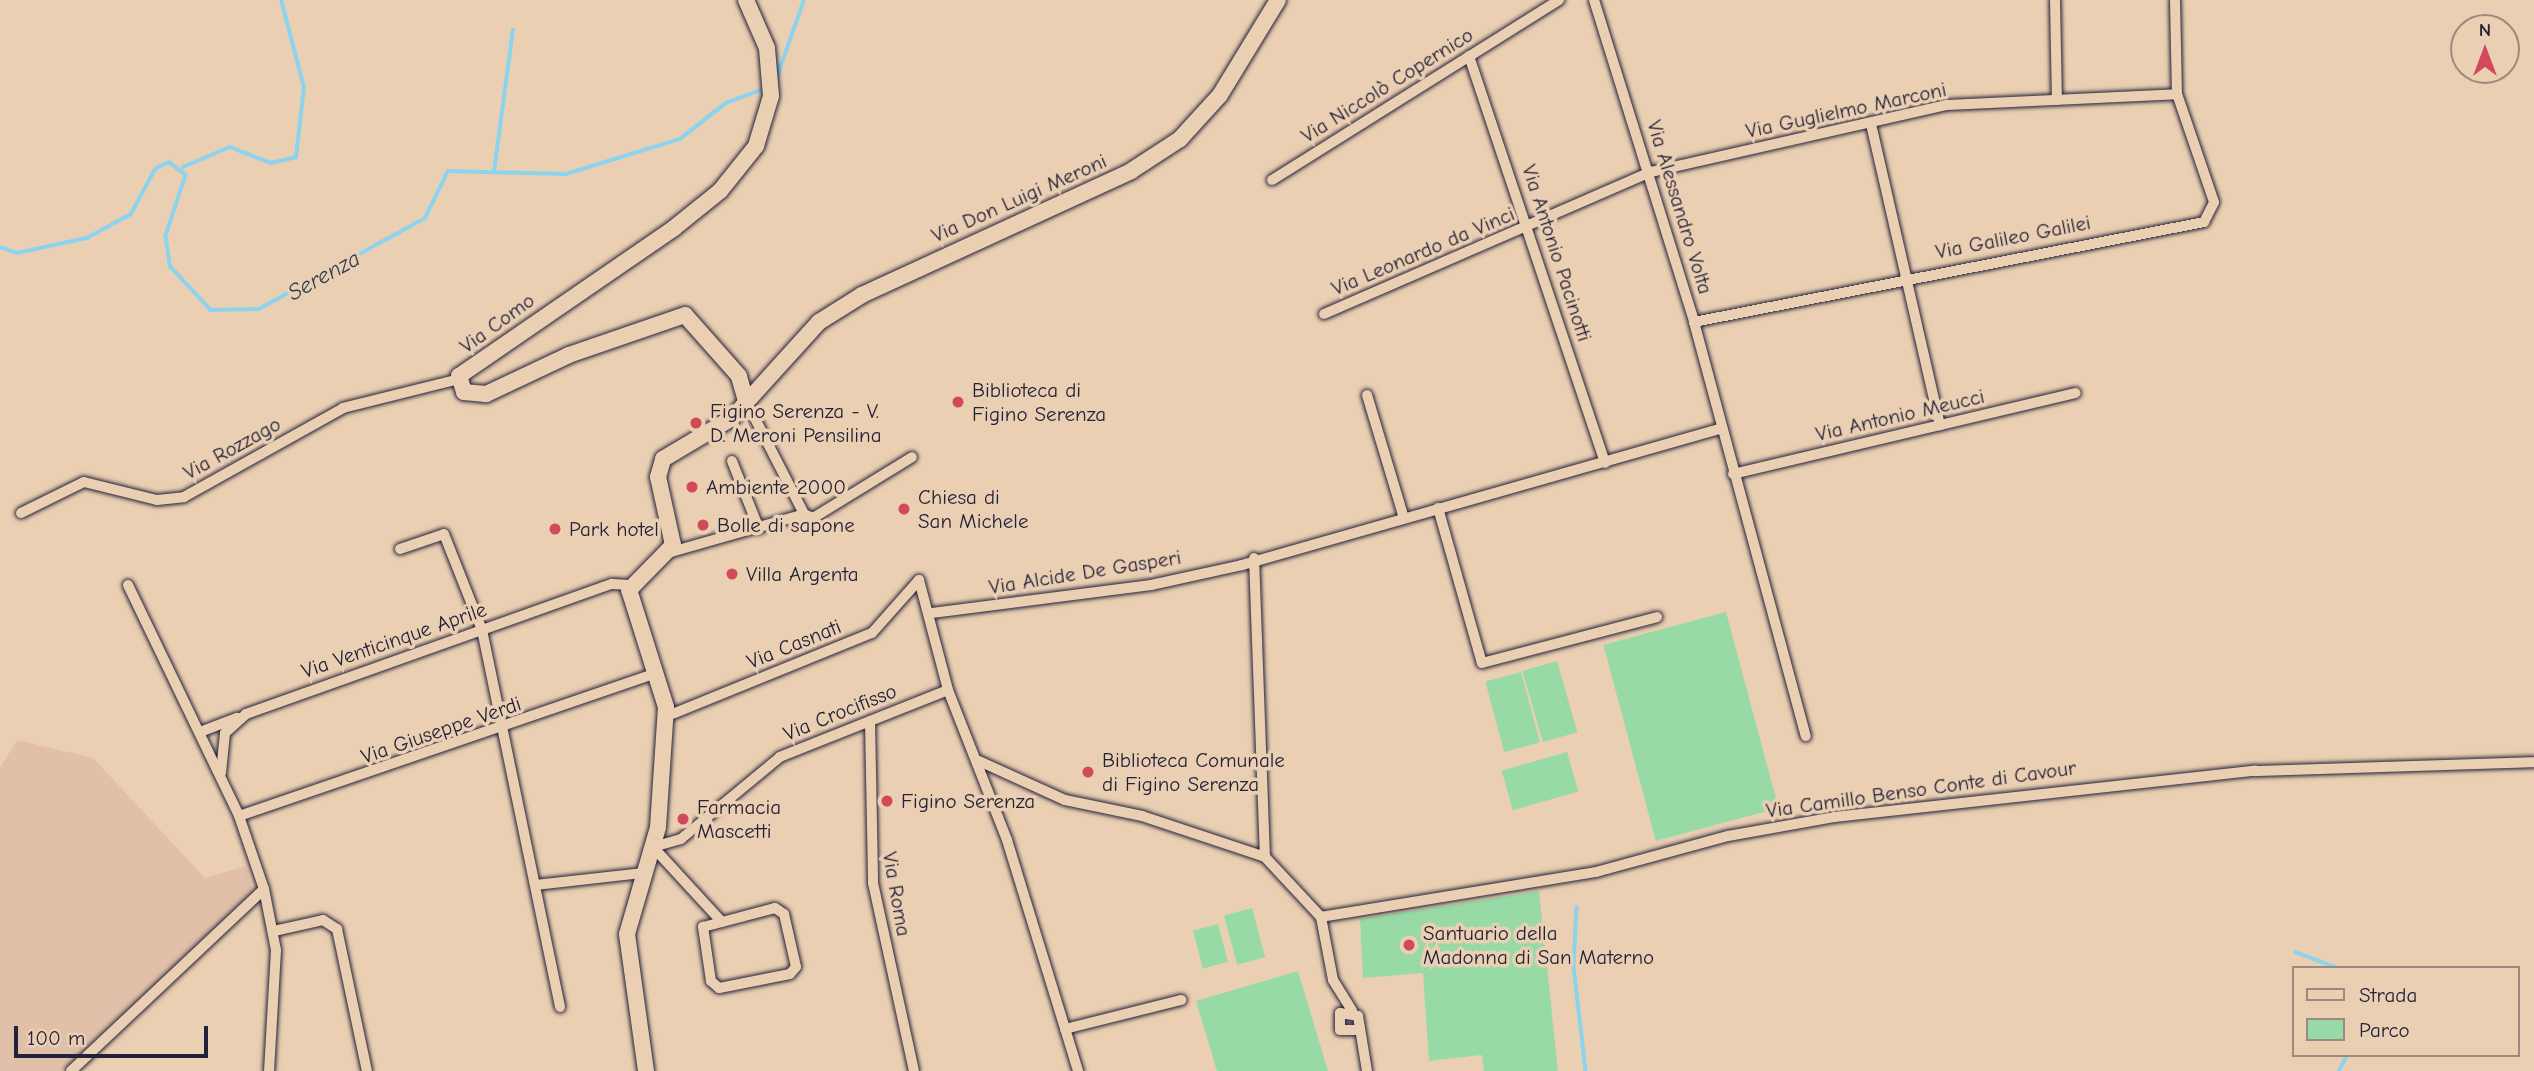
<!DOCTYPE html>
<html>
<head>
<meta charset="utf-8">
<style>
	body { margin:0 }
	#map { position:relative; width:2534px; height:1071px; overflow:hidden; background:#ebcfb2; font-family:"Comic Neue",sans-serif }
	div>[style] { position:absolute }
	.built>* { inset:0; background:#e1bfa8 }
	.green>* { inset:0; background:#97daa6; transform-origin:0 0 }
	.stream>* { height:3.5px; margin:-1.75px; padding:0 1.75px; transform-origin:1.75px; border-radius:1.75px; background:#8cd3ee }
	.roads { filter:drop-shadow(0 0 2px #22223b) drop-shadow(0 0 2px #22223b) }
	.street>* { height:10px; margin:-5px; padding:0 5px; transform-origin:5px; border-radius:5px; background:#ebcfb2 }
	.secondary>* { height:16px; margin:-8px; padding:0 8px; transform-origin:8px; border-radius:8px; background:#ebcfb2 }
	.dots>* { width:19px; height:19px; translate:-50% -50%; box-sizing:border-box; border:4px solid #ebcfb2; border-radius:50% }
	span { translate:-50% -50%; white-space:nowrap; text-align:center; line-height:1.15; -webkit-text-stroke:7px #ebcfb2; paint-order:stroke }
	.street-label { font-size:21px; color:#22223b }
	.poi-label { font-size:21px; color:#22223b }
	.left { translate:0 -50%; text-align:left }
	.water-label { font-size:23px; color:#323d56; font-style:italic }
	.legend { position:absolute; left:2292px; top:966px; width:228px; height:91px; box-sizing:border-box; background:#ebcfb2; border:2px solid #9b8a82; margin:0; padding:9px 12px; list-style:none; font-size:21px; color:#22223b }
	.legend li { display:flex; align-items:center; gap:14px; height:35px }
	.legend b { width:35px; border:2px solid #9b8a82 }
	.north { position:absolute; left:2450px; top:14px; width:70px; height:70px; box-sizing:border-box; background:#ebcfb2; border:2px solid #9b8a82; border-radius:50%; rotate:0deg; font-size:19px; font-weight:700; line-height:28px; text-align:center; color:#22223b }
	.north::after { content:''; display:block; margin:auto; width:24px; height:32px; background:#d1495b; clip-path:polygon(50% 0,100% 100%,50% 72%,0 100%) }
	.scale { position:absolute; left:14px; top:1026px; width:194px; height:32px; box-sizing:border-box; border:4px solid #22223b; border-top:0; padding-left:9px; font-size:21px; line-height:24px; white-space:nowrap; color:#22223b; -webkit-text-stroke:5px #ebcfb2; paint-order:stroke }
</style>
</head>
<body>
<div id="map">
	<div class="built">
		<i style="clip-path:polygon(17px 740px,93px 758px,205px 878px,246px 866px,254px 895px,61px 1071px,0 1071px,0 768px)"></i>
	</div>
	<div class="green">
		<i style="left:1726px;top:612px;width:203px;height:127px;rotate:75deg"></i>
		<i style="left:1557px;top:661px;width:74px;height:36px;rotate:74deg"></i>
		<i style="left:1521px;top:672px;width:73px;height:37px;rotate:75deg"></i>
		<i style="left:1567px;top:752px;width:41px;height:68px;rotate:74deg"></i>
		<i style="clip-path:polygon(1539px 891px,1558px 1071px,1484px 1071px,1482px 1055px,1429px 1061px,1423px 973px,1363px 978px,1360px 919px)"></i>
		<i style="left:1252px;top:908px;width:51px;height:29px;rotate:75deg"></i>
		<i style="left:1218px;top:924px;width:39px;height:26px;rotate:75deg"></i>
		<i style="clip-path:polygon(1298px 971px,1328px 1071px,1217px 1071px,1196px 1001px)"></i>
	</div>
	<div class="stream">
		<i style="left:777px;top:64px;width:11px;rotate:80deg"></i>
		<i style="left:777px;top:77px;width:82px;rotate:-70.7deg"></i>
		<i style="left:183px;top:167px;width:51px;rotate:-23.1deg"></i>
		<i style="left:230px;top:147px;width:44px;rotate:21.3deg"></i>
		<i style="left:271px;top:163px;width:26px;rotate:-13deg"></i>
		<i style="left:296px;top:157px;width:69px;rotate:-83.4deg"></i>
		<i style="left:304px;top:88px;width:91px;rotate:-104.6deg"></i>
		<i style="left:494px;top:172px;width:143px;rotate:-82.4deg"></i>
		<i style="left:0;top:247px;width:18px;rotate:19deg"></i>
		<i style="left:17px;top:253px;width:72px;rotate:-12.1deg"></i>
		<i style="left:87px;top:238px;width:50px;rotate:-28.6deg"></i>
		<i style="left:131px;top:214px;width:51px;rotate:-61.9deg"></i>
		<i style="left:155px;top:169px;width:16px;rotate:-27deg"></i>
		<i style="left:169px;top:162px;width:21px;rotate:37deg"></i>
		<i style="left:186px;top:175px;width:64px;rotate:108.2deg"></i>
		<i style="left:166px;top:236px;width:30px;rotate:82deg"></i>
		<i style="left:170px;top:266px;width:60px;rotate:47deg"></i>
		<i style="left:211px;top:310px;width:48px;rotate:-1.2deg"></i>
		<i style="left:259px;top:309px;width:189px;rotate:-28.7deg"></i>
		<i style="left:425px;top:218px;width:52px;rotate:-63.9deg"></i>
		<i style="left:448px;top:171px;width:118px;rotate:1.5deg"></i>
		<i style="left:566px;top:174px;width:119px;rotate:-17.1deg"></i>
		<i style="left:680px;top:139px;width:58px;rotate:-38deg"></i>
		<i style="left:726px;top:103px;width:40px;rotate:-20.2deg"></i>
		<i style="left:1577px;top:907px;width:60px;rotate:92.9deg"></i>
		<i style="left:1574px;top:967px;width:105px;rotate:83.4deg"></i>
		<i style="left:2295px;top:952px;width:46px;rotate:20.4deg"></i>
		<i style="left:2339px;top:1071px;width:18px;rotate:-63deg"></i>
	</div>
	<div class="roads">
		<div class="street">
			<i style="left:1594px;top:0;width:337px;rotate:72.7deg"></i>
			<i style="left:1694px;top:322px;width:429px;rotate:74.9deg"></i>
			<i style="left:2055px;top:0;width:100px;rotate:88.9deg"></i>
			<i style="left:2175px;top:0;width:94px;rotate:88.8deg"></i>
			<i style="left:1469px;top:56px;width:429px;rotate:71.5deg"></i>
			<i style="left:1871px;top:124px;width:309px;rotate:77.1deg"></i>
			<i style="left:1272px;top:180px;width:339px;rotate:-32.1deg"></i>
			<i style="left:1324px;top:314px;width:357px;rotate:-23.5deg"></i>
			<i style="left:1651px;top:172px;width:303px;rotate:-12.8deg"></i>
			<i style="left:1947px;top:105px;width:230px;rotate:-2.7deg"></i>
			<i style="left:1694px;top:322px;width:520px;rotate:-11.09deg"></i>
			<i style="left:2204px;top:222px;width:22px;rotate:-63deg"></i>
			<i style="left:2214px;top:202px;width:114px;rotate:-108.9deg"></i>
			<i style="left:1367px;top:395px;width:128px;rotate:73.3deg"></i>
			<i style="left:746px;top:401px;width:127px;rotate:62.8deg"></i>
			<i style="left:732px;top:461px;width:73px;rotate:68.3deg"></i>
			<i style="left:1733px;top:474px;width:352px;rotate:-13.3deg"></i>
			<i style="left:1438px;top:508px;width:161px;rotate:74.2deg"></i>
			<i style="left:1482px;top:663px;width:181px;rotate:-14.7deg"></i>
			<i style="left:21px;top:513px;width:70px;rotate:-26.2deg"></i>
			<i style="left:84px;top:482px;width:75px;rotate:13.9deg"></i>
			<i style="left:157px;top:500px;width:27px;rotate:-6deg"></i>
			<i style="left:184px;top:497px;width:182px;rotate:-29.2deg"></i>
			<i style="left:343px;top:408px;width:120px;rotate:-14deg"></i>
			<i style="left:400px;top:549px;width:46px;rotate:-18.8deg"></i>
			<i style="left:444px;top:534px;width:103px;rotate:68.4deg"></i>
			<i style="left:482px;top:630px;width:385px;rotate:78.3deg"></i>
			<i style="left:671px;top:552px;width:138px;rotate:-15.9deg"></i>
			<i style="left:804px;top:514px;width:10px;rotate:24deg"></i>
			<i style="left:813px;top:518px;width:116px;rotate:-31.6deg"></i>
			<i style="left:1254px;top:558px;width:299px;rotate:87.9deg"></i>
			<i style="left:128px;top:585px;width:256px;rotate:64.3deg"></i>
			<i style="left:239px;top:816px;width:77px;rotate:71.1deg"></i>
			<i style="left:264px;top:889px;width:62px;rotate:78.9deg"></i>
			<i style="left:276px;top:950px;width:121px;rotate:93.3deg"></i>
			<i style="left:932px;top:613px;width:221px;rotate:-7.3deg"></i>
			<i style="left:1151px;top:585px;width:93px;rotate:-12.4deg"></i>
			<i style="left:1242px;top:565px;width:499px;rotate:-15.9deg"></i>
			<i style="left:948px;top:690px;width:161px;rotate:68.5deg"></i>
			<i style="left:1007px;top:840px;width:242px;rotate:72.9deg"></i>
			<i style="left:665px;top:717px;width:223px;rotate:-22.1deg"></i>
			<i style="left:872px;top:633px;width:71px;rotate:-48.4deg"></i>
			<i style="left:919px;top:580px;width:114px;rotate:75.2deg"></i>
			<i style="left:948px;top:690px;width:181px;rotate:158.3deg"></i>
			<i style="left:780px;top:757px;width:129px;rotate:140.4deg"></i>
			<i style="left:681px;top:839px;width:29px;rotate:164deg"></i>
			<i style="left:653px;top:847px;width:102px;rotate:47.4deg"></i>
			<i style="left:870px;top:721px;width:162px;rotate:88.9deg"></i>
			<i style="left:873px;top:883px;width:192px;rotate:77.7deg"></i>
			<i style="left:200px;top:732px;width:40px;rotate:-21deg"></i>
			<i style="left:979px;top:761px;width:94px;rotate:24.4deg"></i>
			<i style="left:1065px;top:800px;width:79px;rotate:11.7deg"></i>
			<i style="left:1142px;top:816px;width:130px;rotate:18.4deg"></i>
			<i style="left:1265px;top:857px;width:82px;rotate:47deg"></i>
			<i style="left:1321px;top:917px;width:64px;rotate:79.2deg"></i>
			<i style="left:1333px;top:980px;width:36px;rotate:58deg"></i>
			<i style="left:221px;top:773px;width:40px;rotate:-84.3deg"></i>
			<i style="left:225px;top:733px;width:28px;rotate:-42deg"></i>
			<i style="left:246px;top:714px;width:388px;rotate:-19.6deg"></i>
			<i style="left:612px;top:584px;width:18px;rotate:3deg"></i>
			<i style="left:239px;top:816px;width:439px;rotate:-18.9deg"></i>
			<i style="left:536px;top:885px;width:108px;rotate:-6.4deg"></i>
			<i style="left:775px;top:908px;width:11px;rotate:34deg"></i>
			<i style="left:784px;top:914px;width:54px;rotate:77.2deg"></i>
			<i style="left:796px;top:967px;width:9px;rotate:131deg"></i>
			<i style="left:790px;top:974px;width:72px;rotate:168.8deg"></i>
			<i style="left:719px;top:988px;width:11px;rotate:-139deg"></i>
			<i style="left:711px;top:981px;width:55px;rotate:-98.4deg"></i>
			<i style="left:703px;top:927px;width:74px;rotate:-14.8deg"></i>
			<i style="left:1321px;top:917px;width:279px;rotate:-9.3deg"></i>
			<i style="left:1596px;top:872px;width:137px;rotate:-15.3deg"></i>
			<i style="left:1728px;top:836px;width:109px;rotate:-10.1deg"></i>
			<i style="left:1835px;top:817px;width:423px;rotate:-6.3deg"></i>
			<i style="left:2255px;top:771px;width:279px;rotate:-1.8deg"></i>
			<i style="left:274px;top:931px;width:50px;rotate:-12.7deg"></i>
			<i style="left:323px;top:920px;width:17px;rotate:33deg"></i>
			<i style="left:337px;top:929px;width:145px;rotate:78.1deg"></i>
			<i style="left:1065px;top:1029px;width:120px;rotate:-14deg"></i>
			<i style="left:1356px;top:1030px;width:16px;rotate:180deg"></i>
			<i style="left:1340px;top:1030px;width:17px;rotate:-90deg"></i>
			<i style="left:1340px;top:1013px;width:18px;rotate:9deg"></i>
			<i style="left:1358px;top:1016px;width:56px;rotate:80.7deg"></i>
			<i style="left:71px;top:1071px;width:265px;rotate:-43.3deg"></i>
		</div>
		<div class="secondary">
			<i style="left:746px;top:401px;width:26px;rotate:-106deg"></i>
			<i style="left:739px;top:376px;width:81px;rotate:-131.5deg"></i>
			<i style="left:685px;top:315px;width:123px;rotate:161deg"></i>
			<i style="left:569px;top:355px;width:92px;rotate:154.8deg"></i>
			<i style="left:486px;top:394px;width:22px;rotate:-175deg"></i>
			<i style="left:464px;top:392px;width:17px;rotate:-107deg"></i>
			<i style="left:459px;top:376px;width:261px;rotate:-34.5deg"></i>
			<i style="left:674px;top:228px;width:59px;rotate:-38.8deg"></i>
			<i style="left:720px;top:191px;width:58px;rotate:-51.3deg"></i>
			<i style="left:756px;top:146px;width:52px;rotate:-73.3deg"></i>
			<i style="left:771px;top:96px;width:48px;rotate:-94.8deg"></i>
			<i style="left:767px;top:48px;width:52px;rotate:-113.6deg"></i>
			<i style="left:646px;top:1071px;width:138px;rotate:-97.9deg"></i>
			<i style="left:627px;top:934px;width:111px;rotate:-73.8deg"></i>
			<i style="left:658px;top:827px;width:120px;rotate:-86.2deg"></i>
			<i style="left:666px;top:707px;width:123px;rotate:-107.5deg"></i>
			<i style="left:629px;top:590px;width:63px;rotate:-45.6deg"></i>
			<i style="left:673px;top:545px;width:70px;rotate:-102.4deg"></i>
			<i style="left:658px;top:477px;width:19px;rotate:-74deg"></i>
			<i style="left:663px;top:459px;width:80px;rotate:-30.7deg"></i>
			<i style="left:732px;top:418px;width:130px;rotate:-47.8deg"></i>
			<i style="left:819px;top:322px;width:51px;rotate:-32.1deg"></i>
			<i style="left:862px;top:295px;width:296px;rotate:-24.7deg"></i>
			<i style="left:1131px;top:171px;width:59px;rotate:-33.1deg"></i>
			<i style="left:1180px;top:139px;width:59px;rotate:-47.7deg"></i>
			<i style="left:1220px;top:95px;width:111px;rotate:-58.6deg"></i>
		</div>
	</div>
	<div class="dots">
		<i style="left:958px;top:402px;background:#d1495b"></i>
		<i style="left:696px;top:423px;background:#d1495b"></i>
		<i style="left:692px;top:487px;background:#d1495b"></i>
		<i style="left:904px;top:509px;background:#d1495b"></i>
		<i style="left:703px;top:525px;background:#d1495b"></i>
		<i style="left:555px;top:529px;background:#d1495b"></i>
		<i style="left:732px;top:574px;background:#d1495b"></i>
		<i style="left:1088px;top:772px;background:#d1495b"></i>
		<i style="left:887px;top:801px;background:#d1495b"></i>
		<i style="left:683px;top:819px;background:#d1495b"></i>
		<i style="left:1409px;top:945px;background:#d1495b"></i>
	</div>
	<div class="street-label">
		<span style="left:1387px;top:85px;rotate:-32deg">Via Niccolò Copernico</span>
		<span style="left:1846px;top:110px;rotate:-12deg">Via Guglielmo Marconi</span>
		<span style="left:1019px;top:198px;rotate:-24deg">Via Don Luigi Meroni</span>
		<span style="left:1680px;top:207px;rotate:73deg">Via Alessandro Volta</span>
		<span style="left:2013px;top:237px;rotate:-11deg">Via Galileo Galilei</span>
		<span style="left:1423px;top:251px;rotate:-23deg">Via Leonardo da Vinci</span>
		<span style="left:1557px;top:253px;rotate:72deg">Via Antonio Pacinotti</span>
		<span style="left:497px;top:323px;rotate:-36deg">Via Como</span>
		<span style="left:1900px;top:415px;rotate:-13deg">Via Antonio Meucci</span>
		<span style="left:232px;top:448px;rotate:-29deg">Via Rozzago</span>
		<span style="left:1085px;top:572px;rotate:-9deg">Via Alcide De Gasperi</span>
		<span style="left:394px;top:640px;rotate:-19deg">Via Venticinque Aprile</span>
		<span style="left:794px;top:644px;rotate:-22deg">Via Casnati</span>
		<span style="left:840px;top:712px;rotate:-22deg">Via Crocifisso</span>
		<span style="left:441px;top:730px;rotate:-19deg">Via Giuseppe Verdi</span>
		<span style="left:1921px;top:789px;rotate:-8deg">Via Camillo Benso Conte di Cavour</span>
		<span style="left:897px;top:894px;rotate:80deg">Via Roma</span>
	</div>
	<div class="poi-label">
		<span class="left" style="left:972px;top:402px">Biblioteca di<br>Figino Serenza</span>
		<span class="left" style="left:710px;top:423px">Figino Serenza - V.<br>D. Meroni Pensilina</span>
		<span class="left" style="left:706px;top:487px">Ambiente 2000</span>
		<span class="left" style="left:918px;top:509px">Chiesa di<br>San Michele</span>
		<span class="left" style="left:717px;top:525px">Bolle di sapone</span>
		<span class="left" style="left:569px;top:529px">Park hotel</span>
		<span class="left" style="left:746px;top:574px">Villa Argenta</span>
		<span class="left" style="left:1102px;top:772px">Biblioteca Comunale<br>di Figino Serenza</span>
		<span class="left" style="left:901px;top:801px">Figino Serenza</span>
		<span class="left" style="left:697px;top:819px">Farmacia<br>Mascetti</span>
		<span class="left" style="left:1423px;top:945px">Santuario della<br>Madonna di San Materno</span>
	</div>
	<div class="water-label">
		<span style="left:324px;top:276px;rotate:-29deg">Serenza</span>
	</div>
	<ul class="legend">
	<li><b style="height:9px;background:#ebcfb2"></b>Strada</li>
	<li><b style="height:19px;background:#97daa6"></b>Parco</li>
	</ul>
	<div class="north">N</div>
	<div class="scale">100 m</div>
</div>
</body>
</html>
